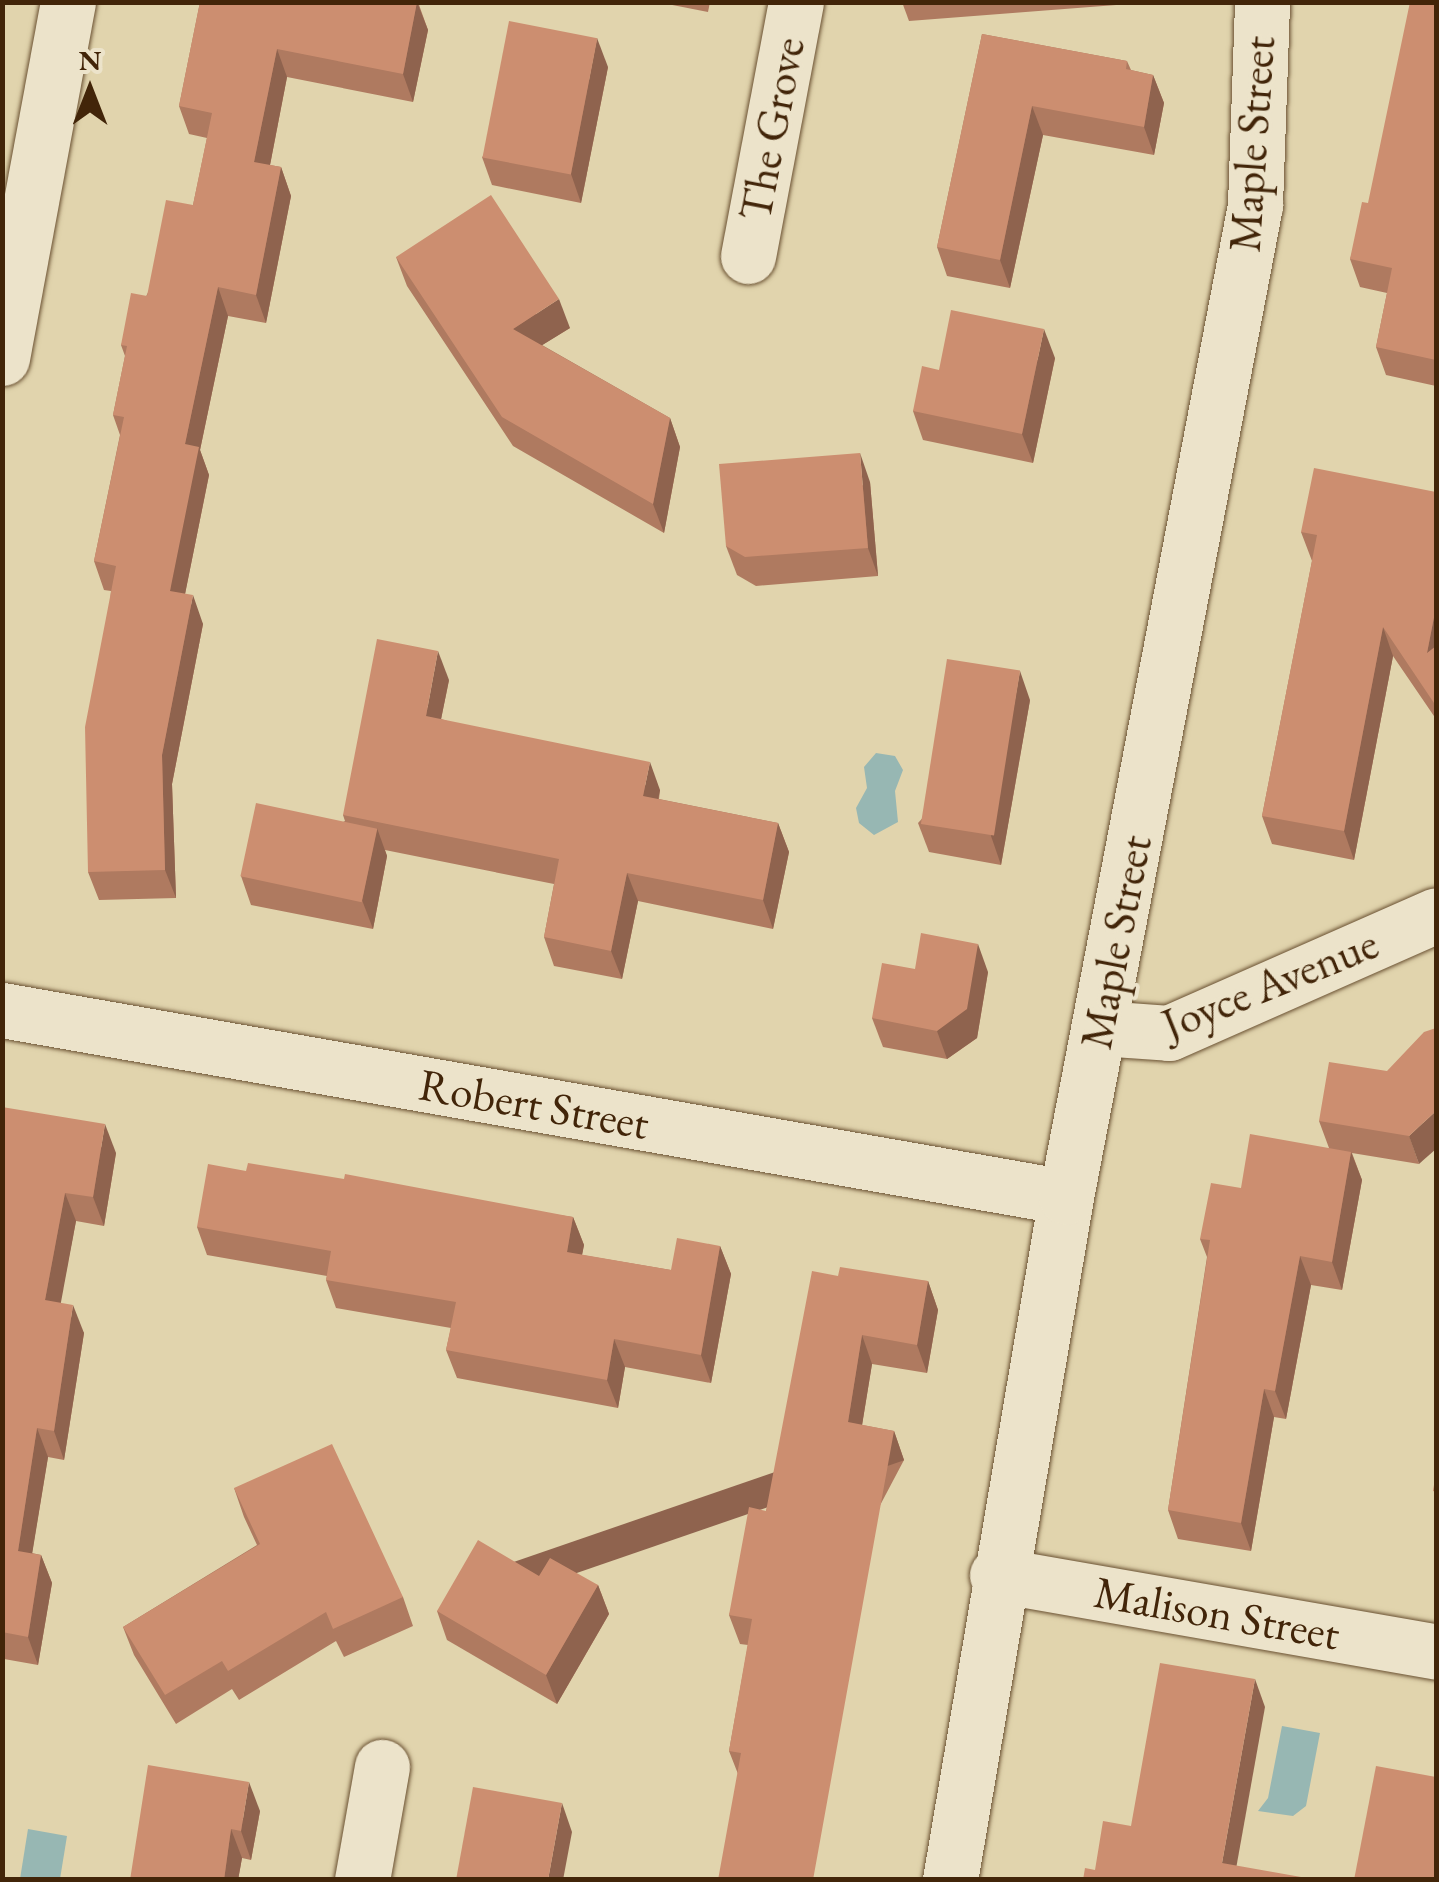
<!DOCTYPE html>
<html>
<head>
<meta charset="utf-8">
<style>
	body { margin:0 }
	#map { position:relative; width:1439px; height:1882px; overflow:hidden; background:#e1d4ad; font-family:"EB Garamond",serif }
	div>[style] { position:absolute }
	.water>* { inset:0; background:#97b7b3 }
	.roads { filter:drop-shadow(0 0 2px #6a5132) drop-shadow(0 0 2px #6a5132) }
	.street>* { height:55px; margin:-27.5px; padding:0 27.5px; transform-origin:27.5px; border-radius:27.5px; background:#ece3ca }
	.wall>* { inset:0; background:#af7a60 }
	.shaded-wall>* { inset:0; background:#8f634e; transform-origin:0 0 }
	.building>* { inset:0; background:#cc8e70; transform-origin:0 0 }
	span { translate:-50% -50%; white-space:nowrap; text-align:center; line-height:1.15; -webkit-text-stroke:8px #ece3ca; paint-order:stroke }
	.street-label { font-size:45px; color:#422509 }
	.frame { position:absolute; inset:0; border:5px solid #422509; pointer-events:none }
	.north { position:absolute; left:40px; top:40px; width:100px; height:100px; -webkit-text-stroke:8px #ece3ca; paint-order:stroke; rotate:0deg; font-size:28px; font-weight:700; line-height:40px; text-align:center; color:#422509 }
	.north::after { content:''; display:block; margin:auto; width:35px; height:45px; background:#422509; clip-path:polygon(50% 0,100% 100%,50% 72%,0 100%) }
</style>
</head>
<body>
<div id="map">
	<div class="water">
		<i style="clip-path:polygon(876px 753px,895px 756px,903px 770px,895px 791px,898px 822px,874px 835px,859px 823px,856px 808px,867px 788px,864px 767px)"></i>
		<i style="clip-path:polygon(1282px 1726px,1320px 1733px,1306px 1806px,1293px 1816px,1258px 1811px,1268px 1798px)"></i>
		<i style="clip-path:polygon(28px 1829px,67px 1836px,60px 1879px,20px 1879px)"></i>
	</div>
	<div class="roads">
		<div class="street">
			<i style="left:748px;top:256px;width:258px;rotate:-79.3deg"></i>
			<i style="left:2px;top:358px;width:362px;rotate:-79.5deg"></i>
			<i style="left:2px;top:1010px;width:1080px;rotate:9.97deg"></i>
			<i style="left:1100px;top:1028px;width:69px;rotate:4.1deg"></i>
			<i style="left:1169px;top:1033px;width:292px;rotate:-23.8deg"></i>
			<i style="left:997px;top:1575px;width:446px;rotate:9.9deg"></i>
			<i style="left:362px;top:1880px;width:115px;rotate:-80deg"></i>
			<i style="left:950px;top:1880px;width:693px;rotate:-80.36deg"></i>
			<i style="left:1066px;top:1197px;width:1010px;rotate:-79.21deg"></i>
			<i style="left:1255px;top:205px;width:203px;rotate:-88deg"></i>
		</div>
	</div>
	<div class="wall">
		<i style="clip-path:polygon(200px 2px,418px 2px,428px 30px,413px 102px,287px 77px,270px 165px,281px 167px,291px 196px,266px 323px,228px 316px,200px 450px,209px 475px,185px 594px,203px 624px,172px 784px,176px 898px,99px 900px,88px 872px,111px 591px,104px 590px,94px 561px,120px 435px,113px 415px,125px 356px,121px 345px,193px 205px,207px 138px,189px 134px,179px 106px)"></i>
		<i style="clip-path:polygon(657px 2px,710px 2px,708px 12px)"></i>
		<i style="clip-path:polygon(902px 2px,1142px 2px,1142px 3px,909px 21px)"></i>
		<i style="clip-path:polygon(1436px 2px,1436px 386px,1386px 375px,1376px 347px,1387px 293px,1360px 287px,1350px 259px)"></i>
		<i style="clip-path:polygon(982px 34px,1127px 61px,1131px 70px,1153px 75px,1164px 103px,1154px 155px,1043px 135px,1010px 288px,947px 276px,937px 247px)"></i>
		<i style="clip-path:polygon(608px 67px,581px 203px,492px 185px,482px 157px)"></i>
		<i style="clip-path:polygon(396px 257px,570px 328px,542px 345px,670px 418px,680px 447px,664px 533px,513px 446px,407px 286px)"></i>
		<i style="clip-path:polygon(1055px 358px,1033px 463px,923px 440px,913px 411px,939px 370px)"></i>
		<i style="clip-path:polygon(870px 482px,878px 576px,756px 586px,737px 575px,726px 546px)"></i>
		<i style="clip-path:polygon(1436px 492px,1436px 719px,1393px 656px,1354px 860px,1272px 844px,1262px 816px,1312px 561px,1301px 532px)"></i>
		<i style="clip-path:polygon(449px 680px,441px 719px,660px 790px,659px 799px,778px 823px,789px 852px,773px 929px,638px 901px,622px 979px,554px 966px,544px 937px,554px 884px,385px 850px,387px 856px,373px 929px,251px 905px,241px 876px,345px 821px,343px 815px)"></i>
		<i style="clip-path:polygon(1030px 700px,1001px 865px,929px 852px,918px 823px)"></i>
		<i style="clip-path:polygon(915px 969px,988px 972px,977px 1038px,947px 1059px,883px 1047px,872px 1018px)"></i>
		<i style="clip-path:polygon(1387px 1071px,1419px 1164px,1352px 1153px,1362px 1180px,1342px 1290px,1311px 1285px,1286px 1419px,1274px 1417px,1251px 1551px,1178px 1539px,1168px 1510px,1207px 1257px,1200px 1239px,1241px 1188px,1329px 1148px,1319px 1121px)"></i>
		<i style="clip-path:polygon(2px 1107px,116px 1153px,104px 1226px,76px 1221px,60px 1303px,84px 1333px,64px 1460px,48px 1457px,32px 1553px,41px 1555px,52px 1583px,38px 1665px,4px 1659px,2px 1666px)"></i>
		<i style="clip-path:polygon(246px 1171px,573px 1217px,584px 1245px,582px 1255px,671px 1270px,720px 1246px,731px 1274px,711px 1383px,625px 1367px,618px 1408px,457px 1378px,446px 1350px,451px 1328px,336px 1308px,326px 1280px,327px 1276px,207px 1255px,197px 1227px)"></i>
		<i style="clip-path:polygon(838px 1276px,928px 1281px,938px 1310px,927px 1373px,872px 1364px,862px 1425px,894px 1431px,904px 1460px,738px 1774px,729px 1751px,748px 1645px,740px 1644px,729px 1615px,766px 1511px)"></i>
		<i style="clip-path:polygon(234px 1488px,403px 1597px,413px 1626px,344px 1657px,336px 1641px,239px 1700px,232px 1689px,176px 1724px,134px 1655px,123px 1627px,257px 1545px,244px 1517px)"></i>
		<i style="clip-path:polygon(539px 1576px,598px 1585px,609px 1614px,557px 1704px,447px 1640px,437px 1611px)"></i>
		<i style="clip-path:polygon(260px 1811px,251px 1860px,242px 1858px,238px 1880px,130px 1880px)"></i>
	</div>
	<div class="shaded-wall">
		<i style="clip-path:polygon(417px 2px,428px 30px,413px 102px,403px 74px)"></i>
		<i style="clip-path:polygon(597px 38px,608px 67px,581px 203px,571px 174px)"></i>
		<i style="clip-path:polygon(277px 49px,287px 77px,265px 191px,254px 162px)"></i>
		<i style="clip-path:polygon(1153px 75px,1164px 103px,1154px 155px,1144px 127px)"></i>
		<i style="clip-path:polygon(1032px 106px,1043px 135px,1010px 288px,1000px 260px)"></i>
		<i style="clip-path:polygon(281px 167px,291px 196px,266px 323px,256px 295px)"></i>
		<i style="clip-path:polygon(218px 287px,228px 316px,200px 450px,209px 475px,180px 619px,170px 591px,185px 444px)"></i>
		<i style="clip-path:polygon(559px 299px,570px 328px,523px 357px,513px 329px)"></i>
		<i style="clip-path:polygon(1044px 329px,1055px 358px,1033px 463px,1022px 434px)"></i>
		<i style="clip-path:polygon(670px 418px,680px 447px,664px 533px,653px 504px)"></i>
		<i style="clip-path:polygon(860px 453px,870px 482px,878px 576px,868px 548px)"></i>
		<i style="clip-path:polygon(193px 595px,203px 624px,172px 784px,176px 898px,165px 870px,162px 755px)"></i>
		<i style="clip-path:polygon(1436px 607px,1436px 679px,1427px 653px)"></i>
		<i style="clip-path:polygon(1383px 627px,1393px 656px,1354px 860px,1344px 831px)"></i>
		<i style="clip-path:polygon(438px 651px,449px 680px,436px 744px,426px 716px)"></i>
		<i style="clip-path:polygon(1020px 671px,1030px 700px,1001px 865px,991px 836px)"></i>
		<i style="clip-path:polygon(650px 762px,660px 790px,653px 824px,643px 796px)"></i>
		<i style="clip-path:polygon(778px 823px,789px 852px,773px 929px,763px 900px)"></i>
		<i style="clip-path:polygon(377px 828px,387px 856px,373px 929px,362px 900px)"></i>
		<i style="clip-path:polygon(627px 873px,638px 901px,622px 979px,611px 951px)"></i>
		<i style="clip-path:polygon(978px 944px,988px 972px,977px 1038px,947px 1059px,937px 1031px)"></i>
		<i style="clip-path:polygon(1436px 1111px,1436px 1149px,1419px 1164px,1409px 1136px)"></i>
		<i style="clip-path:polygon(105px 1124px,116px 1153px,104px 1226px,93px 1197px)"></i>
		<i style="clip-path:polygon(1351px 1152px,1362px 1180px,1342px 1290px,1332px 1262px)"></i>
		<i style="clip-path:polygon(65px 1193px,76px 1221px,56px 1329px,45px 1300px)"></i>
		<i style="clip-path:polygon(573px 1217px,584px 1245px,577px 1280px,567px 1252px)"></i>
		<i style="clip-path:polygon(720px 1246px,731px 1274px,711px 1383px,701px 1355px)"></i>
		<i style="clip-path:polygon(1300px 1256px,1311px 1285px,1286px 1419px,1275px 1391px)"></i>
		<i style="clip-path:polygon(928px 1281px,938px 1310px,927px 1373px,917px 1345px)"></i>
		<i style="clip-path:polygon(73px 1305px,84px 1333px,64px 1460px,54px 1431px)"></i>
		<i style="clip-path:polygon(862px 1335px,872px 1364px,858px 1450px,848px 1422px)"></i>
		<i style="clip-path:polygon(614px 1339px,625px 1367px,618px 1408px,607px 1380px)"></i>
		<i style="clip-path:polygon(1264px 1389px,1274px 1417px,1251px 1551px,1241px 1523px)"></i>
		<i style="clip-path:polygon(37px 1428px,48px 1457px,28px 1579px,18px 1551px)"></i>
		<i style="left:894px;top:1431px;width:31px;height:456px;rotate:71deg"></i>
		<i style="clip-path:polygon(41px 1555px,52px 1583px,38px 1665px,28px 1637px)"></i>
		<i style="clip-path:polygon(598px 1585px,609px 1614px,557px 1704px,546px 1675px)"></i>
		<i style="clip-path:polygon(1255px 1679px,1265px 1707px,1234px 1880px,1222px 1863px)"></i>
		<i style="clip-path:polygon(249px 1782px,260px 1811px,251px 1860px,241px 1831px)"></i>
		<i style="clip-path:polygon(562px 1803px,572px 1832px,563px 1880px,548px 1880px)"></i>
		<i style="clip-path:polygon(231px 1829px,242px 1858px,238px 1880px,224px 1880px)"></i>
	</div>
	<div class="building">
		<i style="clip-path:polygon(200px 2px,417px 2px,403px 74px,277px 49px,254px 162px,281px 167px,256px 295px,218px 287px,185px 444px,199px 447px,170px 591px,193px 595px,162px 755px,165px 870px,88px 872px,85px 727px,116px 566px,94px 561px,124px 417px,113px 415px,127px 346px,121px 345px,131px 293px,147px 296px,166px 200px,193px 205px,212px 113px,179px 106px)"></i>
		<i style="clip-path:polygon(1410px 2px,1436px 2px,1436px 360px,1376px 347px,1392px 268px,1350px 259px,1362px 202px,1368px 203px)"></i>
		<i style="left:509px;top:21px;width:90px;height:139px;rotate:11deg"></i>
		<i style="clip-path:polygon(982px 34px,1127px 61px,1126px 69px,1153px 75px,1144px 127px,1032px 106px,1000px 260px,937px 247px)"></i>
		<i style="clip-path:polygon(491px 195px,559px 299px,513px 329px,670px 418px,653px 504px,502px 417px,396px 257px)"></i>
		<i style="clip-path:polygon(951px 310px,1044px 329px,1022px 434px,913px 411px,922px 366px,939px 370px)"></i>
		<i style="clip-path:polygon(860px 453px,868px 548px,745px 557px,726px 546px,719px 464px)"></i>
		<i style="clip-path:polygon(1314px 468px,1436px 492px,1436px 607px,1427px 653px,1436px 646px,1436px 706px,1383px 627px,1344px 831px,1262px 816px,1317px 535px,1301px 532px)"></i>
		<i style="clip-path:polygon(377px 639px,438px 651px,426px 716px,650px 762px,643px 796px,778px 823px,763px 900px,627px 873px,611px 951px,544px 937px,559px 859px,343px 815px)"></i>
		<i style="left:947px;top:659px;width:74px;height:167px;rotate:9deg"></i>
		<i style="left:256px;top:803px;width:124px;height:75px;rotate:12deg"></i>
		<i style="clip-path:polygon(921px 933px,978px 944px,967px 1009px,937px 1031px,872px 1018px,882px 963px,915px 969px)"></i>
		<i style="clip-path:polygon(1436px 1028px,1436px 1111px,1409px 1136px,1319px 1121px,1329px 1062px,1387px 1071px,1424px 1032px)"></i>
		<i style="clip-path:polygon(2px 1107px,105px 1124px,93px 1197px,65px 1193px,45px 1300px,73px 1305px,54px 1431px,37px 1428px,18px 1551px,41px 1555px,28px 1637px,2px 1632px)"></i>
		<i style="clip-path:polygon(1250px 1134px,1351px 1152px,1332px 1262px,1300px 1256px,1275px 1391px,1264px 1389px,1241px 1523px,1168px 1510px,1210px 1240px,1200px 1239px,1211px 1183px,1241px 1188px)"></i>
		<i style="clip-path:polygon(248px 1163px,344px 1179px,345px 1174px,573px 1217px,567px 1252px,671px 1270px,677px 1238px,720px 1246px,701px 1355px,614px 1339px,607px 1380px,446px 1350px,456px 1302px,326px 1280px,331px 1251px,197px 1227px,208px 1164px,246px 1171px)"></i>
		<i style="clip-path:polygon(840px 1267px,928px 1281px,917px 1345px,862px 1335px,848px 1422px,894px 1431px,813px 1880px,718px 1880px,741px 1753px,729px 1751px,752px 1619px,729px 1615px,749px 1507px,766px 1511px,812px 1271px,838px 1276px)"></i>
		<i style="clip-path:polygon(332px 1444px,403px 1597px,333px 1629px,326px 1612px,228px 1671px,222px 1661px,165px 1695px,123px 1627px,260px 1544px,234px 1488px)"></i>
		<i style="clip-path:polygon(1436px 1473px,1436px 1492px,1433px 1491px)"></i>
		<i style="clip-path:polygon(478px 1540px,539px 1576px,550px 1558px,598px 1585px,546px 1675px,437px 1611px)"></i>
		<i style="clip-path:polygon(1160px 1663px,1255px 1679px,1222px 1863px,1318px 1880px,1083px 1880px,1085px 1868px,1095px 1870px,1103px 1821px,1131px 1826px)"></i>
		<i style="clip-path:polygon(148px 1765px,249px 1782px,241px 1831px,231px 1829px,224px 1880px,130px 1880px)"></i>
		<i style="clip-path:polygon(1376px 1766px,1436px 1777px,1436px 1880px,1354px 1880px)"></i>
		<i style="clip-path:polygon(473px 1787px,562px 1803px,548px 1880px,456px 1880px)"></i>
	</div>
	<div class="street-label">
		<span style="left:772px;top:129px;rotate:-79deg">The Grove</span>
		<span style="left:1252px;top:144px;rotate:-86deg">Maple Street</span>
		<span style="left:1116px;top:942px;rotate:-79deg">Maple Street</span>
		<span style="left:1270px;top:984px;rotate:-22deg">Joyce Avenue</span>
		<span style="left:534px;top:1104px;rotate:10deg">Robert Street</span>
		<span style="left:1217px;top:1613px;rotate:10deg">Malison Street</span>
	</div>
	<div class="frame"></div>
	<div class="north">N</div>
</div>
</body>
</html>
